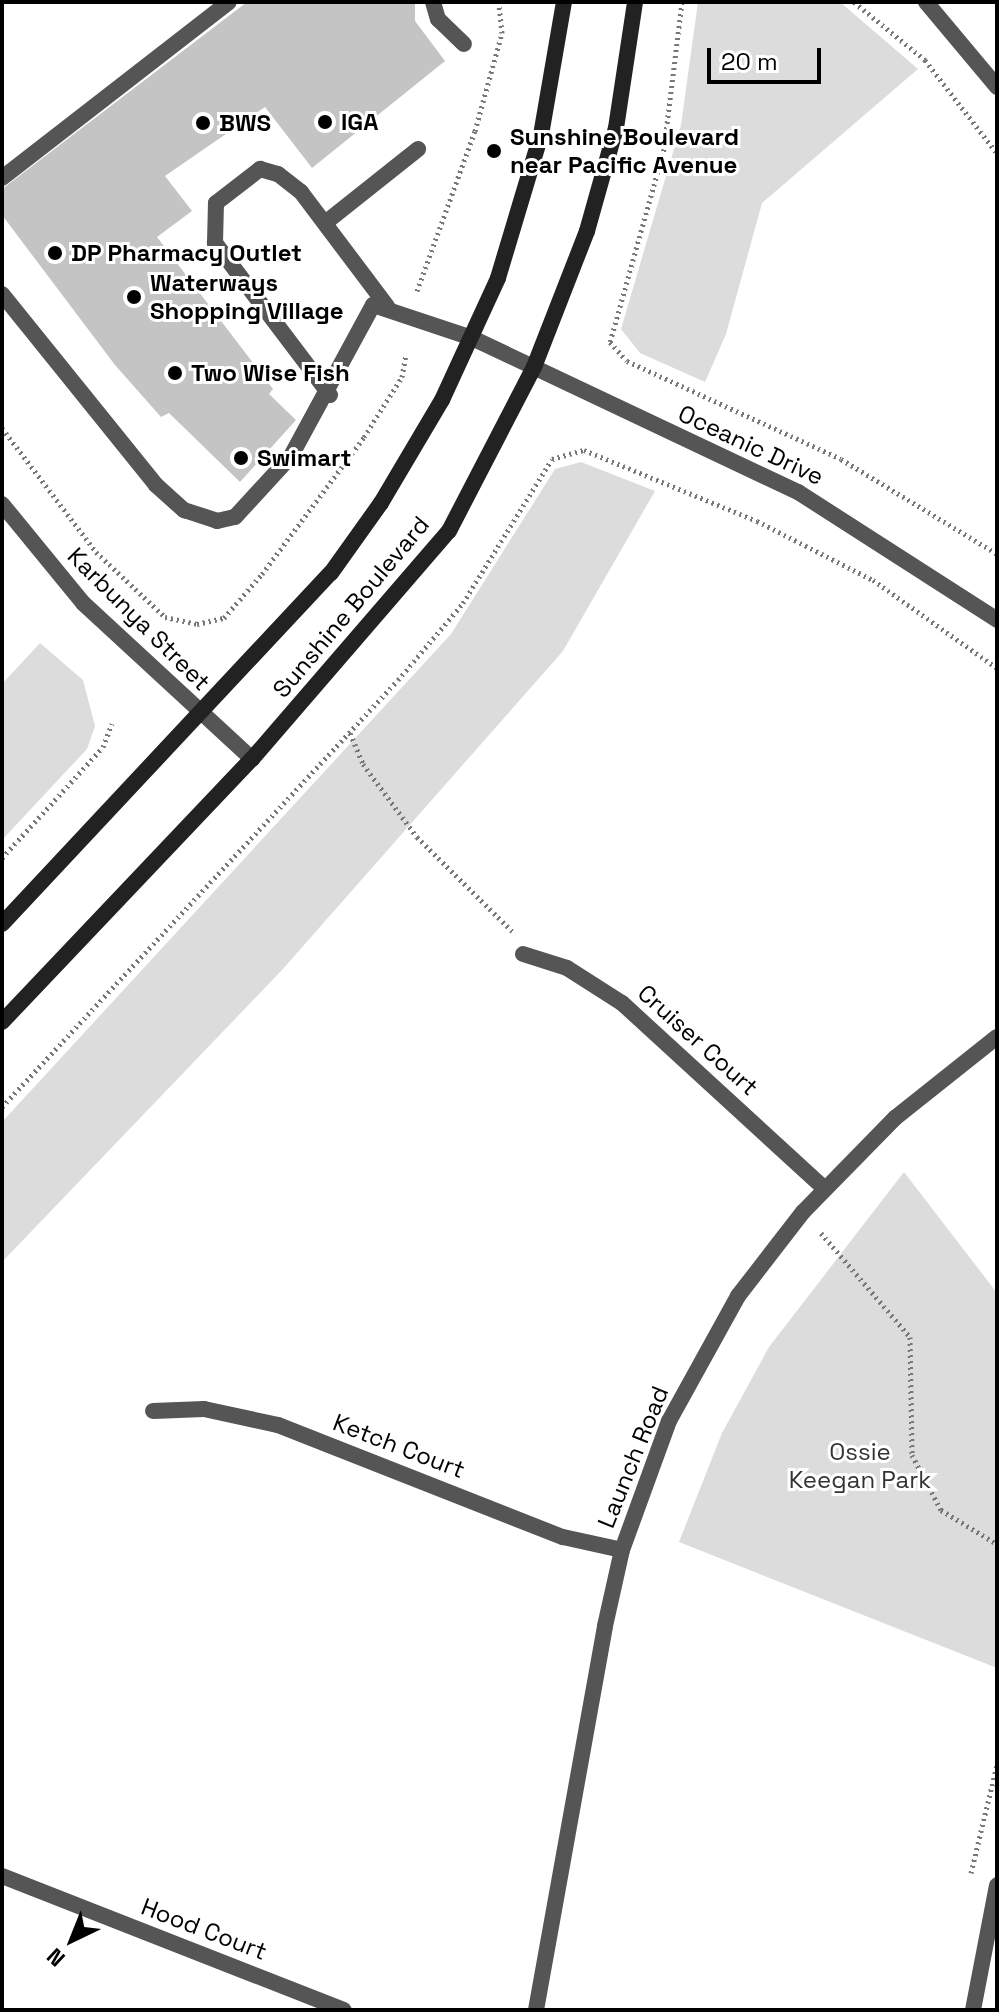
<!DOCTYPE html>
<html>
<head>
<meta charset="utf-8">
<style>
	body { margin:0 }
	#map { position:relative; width:999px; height:2012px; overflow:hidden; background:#fff; font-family:"Space Grotesk",sans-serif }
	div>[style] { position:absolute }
	.green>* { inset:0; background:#dcdcdc }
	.building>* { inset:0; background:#c4c4c4 }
	.path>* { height:5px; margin-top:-2.5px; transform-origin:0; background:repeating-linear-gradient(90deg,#777 0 2px,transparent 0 6px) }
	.service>* { height:16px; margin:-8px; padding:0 8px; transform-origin:8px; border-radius:8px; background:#555 }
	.minor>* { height:16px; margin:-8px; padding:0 8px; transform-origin:8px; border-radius:8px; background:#555 }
	.tertiary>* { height:16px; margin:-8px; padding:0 8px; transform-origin:8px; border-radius:8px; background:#555 }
	.secondary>* { height:16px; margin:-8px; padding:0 8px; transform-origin:8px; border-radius:8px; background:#222 }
	.dots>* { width:22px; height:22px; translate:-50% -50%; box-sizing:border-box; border:4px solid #fff; border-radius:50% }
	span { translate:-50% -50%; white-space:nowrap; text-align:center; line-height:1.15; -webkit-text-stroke:6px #fff; paint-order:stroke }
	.poi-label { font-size:24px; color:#000; font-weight:700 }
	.left { translate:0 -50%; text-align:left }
	.street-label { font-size:24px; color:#000 }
	.park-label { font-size:24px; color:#333 }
	.frame { position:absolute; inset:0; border:4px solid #000; pointer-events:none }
	.north { position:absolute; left:32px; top:1900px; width:80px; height:80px; -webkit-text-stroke:6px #fff; paint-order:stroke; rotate:223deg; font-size:22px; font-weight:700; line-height:32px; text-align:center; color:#000 }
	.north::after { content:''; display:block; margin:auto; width:28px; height:36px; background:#000; clip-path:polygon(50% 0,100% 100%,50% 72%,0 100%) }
	.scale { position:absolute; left:707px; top:48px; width:114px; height:36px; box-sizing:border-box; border:4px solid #000; border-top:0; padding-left:10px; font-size:24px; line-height:28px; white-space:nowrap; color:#000; -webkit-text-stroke:6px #fff; paint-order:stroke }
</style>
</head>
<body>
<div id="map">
	<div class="green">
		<i style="clip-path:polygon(698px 2px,840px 2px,918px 69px,762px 203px,726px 334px,705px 382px,640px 353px,621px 329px,681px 125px)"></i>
		<i style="clip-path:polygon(581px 462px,655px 491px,563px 651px,282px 970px,2px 1262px,2px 1122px,451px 634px,555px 469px)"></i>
		<i style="clip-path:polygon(40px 643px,83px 680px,95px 726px,87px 749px,2px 840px,2px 684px)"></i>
		<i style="clip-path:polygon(904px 1172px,997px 1293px,997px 1668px,679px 1542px,722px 1433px,769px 1347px)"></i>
	</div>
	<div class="building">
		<i style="clip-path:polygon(247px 2px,415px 2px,415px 21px,445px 61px,312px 168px,265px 107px,165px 176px,192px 211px,157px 237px,273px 389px,269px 394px,296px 420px,240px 482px,169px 413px,161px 417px,115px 365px,2px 215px,2px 189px)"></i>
	</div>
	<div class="path">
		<i style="left:682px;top:2px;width:148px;rotate:97deg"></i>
		<i style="left:664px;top:149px;width:200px;rotate:105.6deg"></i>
		<i style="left:610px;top:342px;width:25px;rotate:48deg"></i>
		<i style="left:627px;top:361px;width:235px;rotate:24.6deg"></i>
		<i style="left:841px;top:459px;width:183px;rotate:31.3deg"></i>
		<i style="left:854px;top:2px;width:92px;rotate:39.2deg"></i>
		<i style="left:925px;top:60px;width:118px;rotate:52.3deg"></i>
		<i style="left:417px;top:291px;width:170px;rotate:-70.1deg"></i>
		<i style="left:475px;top:131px;width:102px;rotate:-74.6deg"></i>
		<i style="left:502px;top:33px;width:31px;rotate:-96deg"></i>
		<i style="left:2px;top:428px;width:156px;rotate:52.8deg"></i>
		<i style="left:96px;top:552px;width:95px;rotate:43.3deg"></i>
		<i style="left:165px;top:617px;width:33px;rotate:12deg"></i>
		<i style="left:197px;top:624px;width:28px;rotate:-13deg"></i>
		<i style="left:224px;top:618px;width:58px;rotate:-49.2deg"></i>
		<i style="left:262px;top:574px;width:171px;rotate:-53.3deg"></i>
		<i style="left:364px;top:437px;width:71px;rotate:-57.7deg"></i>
		<i style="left:402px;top:377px;width:22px;rotate:-80deg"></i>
		<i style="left:350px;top:733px;width:34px;rotate:67deg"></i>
		<i style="left:363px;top:764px;width:91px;rotate:53.5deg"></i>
		<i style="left:417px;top:837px;width:134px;rotate:44.7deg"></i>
		<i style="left:2px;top:858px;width:150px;rotate:-47.7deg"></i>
		<i style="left:103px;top:747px;width:25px;rotate:-69deg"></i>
		<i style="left:2px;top:1107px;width:582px;rotate:-47.16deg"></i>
		<i style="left:398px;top:680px;width:101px;rotate:-49.8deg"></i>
		<i style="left:463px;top:603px;width:169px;rotate:-58.3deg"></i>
		<i style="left:552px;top:459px;width:33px;rotate:-16deg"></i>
		<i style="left:584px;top:450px;width:187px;rotate:22.3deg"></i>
		<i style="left:757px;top:521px;width:130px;rotate:27deg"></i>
		<i style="left:873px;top:580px;width:152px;rotate:35.4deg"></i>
		<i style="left:821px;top:1233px;width:137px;rotate:49.4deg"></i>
		<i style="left:910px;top:1337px;width:118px;rotate:89deg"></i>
		<i style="left:912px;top:1455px;width:62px;rotate:62.2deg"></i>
		<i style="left:941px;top:1510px;width:66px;rotate:31.3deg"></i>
		<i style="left:971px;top:1873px;width:111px;rotate:-76.5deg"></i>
	</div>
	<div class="service">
		<i style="left:433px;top:2px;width:18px;rotate:74deg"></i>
		<i style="left:438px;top:19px;width:36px;rotate:44deg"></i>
		<i style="left:2px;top:178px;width:287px;rotate:-37.8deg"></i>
		<i style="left:325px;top:223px;width:119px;rotate:-38.5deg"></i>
		<i style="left:2px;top:294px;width:245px;rotate:51.1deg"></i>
		<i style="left:156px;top:485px;width:38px;rotate:42deg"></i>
		<i style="left:184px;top:510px;width:35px;rotate:18deg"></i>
		<i style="left:217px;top:521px;width:18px;rotate:-13deg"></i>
		<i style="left:235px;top:517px;width:83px;rotate:-47.4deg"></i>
		<i style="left:291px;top:456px;width:172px;rotate:-61.5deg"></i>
		<i style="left:373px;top:305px;width:104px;rotate:18.4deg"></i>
		<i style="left:330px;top:395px;width:191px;rotate:-127.1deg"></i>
		<i style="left:215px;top:243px;width:40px;rotate:-88.6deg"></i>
		<i style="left:216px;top:203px;width:56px;rotate:-37.7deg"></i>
		<i style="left:260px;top:169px;width:19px;rotate:16deg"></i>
		<i style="left:278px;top:174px;width:29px;rotate:38deg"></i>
		<i style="left:301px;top:192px;width:143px;rotate:53deg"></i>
	</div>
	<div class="minor">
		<i style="left:926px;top:2px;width:111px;rotate:50.1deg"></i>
		<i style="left:523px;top:954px;width:46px;rotate:17.7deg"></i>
		<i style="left:567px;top:968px;width:65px;rotate:32.5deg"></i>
		<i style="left:622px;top:1003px;width:274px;rotate:42.5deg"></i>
		<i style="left:153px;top:1411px;width:51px;rotate:-2.2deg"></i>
		<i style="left:204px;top:1409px;width:76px;rotate:12.2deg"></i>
		<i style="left:278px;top:1425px;width:306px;rotate:21.5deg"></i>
		<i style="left:563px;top:1537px;width:60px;rotate:12.4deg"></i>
		<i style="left:2px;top:1876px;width:367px;rotate:21.4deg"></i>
		<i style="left:536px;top:2010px;width:390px;rotate:-79.8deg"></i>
		<i style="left:605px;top:1626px;width:78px;rotate:-77.4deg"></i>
		<i style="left:622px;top:1550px;width:137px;rotate:-70deg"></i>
		<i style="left:669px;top:1421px;width:143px;rotate:-61.1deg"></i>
		<i style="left:738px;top:1296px;width:106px;rotate:-52.3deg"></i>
		<i style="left:803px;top:1212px;width:132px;rotate:-45.6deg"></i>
		<i style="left:895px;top:1118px;width:130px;rotate:-38.5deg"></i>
		<i style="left:973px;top:2010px;width:127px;rotate:-79.1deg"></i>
	</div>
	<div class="tertiary">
		<i style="left:472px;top:338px;width:361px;rotate:25.3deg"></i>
		<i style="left:798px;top:492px;width:237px;rotate:32.7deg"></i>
		<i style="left:2px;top:504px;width:128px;rotate:50.7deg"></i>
		<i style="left:83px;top:603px;width:230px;rotate:42.7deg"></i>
	</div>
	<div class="secondary">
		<i style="left:2px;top:924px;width:481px;rotate:-46.9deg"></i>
		<i style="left:331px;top:573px;width:86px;rotate:-54.5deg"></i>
		<i style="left:381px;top:503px;width:120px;rotate:-59.4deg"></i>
		<i style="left:442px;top:400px;width:134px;rotate:-65.3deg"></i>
		<i style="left:498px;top:278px;width:149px;rotate:-73.3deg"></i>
		<i style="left:541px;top:135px;width:135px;rotate:-80.2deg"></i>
		<i style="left:2px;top:1022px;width:363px;rotate:-46.5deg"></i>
		<i style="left:252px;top:759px;width:301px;rotate:-49.2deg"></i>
		<i style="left:449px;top:531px;width:185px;rotate:-62.6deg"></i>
		<i style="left:534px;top:367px;width:146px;rotate:-68.7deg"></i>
		<i style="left:587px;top:231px;width:107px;rotate:-74.3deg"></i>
		<i style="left:616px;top:128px;width:127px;rotate:-81.4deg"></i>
	</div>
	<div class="dots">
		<i style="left:325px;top:122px;background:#000"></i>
		<i style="left:203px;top:123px;background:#000"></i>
		<i style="left:494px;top:151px;background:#000"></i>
		<i style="left:55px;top:253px;background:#000"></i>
		<i style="left:134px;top:297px;background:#000"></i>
		<i style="left:175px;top:373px;background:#000"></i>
		<i style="left:241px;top:458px;background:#000"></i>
	</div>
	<div class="poi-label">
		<span class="left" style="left:341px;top:122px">IGA</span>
		<span class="left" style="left:219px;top:123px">BWS</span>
		<span class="left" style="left:510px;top:151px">Sunshine Boulevard<br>near Pacific Avenue</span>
		<span class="left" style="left:71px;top:253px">DP Pharmacy Outlet</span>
		<span class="left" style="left:150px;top:297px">Waterways<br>Shopping Village</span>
		<span class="left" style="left:191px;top:373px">Two Wise Fish</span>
		<span class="left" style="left:257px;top:458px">Swimart</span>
	</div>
	<div class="street-label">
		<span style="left:751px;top:445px;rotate:25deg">Oceanic Drive</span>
		<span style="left:351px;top:607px;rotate:-50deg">Sunshine Boulevard</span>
		<span style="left:139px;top:619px;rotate:45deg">Karbunya Street</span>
		<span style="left:698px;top:1040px;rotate:42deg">Cruiser Court</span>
		<span style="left:399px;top:1446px;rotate:21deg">Ketch Court</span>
		<span style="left:633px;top:1457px;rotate:-68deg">Launch Road</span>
		<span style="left:204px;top:1929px;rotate:21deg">Hood Court</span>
	</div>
	<div class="park-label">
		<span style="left:860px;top:1466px">Ossie<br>Keegan Park</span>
	</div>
	<div class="frame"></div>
	<div class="north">N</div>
	<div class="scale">20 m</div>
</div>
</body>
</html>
